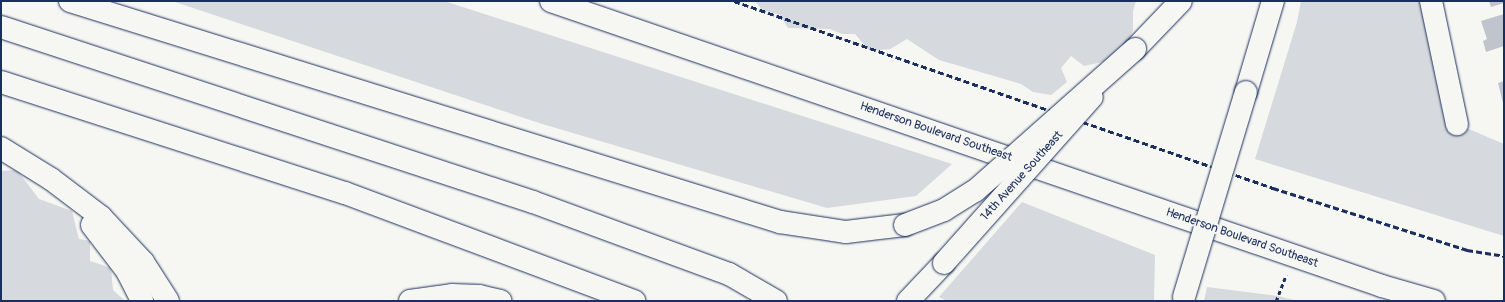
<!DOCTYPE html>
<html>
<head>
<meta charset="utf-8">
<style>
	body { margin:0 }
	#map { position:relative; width:1505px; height:302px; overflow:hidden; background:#f6f6f2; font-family:Pangolin,sans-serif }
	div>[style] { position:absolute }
	.green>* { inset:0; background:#d6d9dd }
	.building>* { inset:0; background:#c0c4cd }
	.path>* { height:2.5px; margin-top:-1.25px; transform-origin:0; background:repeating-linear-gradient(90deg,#1b2f5e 0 4px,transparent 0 7px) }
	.roads { filter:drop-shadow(0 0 1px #1b2f5e) drop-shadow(0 0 1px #1b2f5e) }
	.minor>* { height:22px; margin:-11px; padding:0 11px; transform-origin:11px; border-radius:11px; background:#f6f6f2 }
	.major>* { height:22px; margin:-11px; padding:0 11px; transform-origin:11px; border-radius:11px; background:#f6f6f2 }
	.highway>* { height:22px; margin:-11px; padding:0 11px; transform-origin:11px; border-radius:11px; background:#f6f6f2 }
	.rail>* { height:3px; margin-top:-1.5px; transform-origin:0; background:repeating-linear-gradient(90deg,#1b2f5e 0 6px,transparent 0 9px) }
	.bridges { filter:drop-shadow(0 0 1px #1b2f5e) drop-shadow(0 0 1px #1b2f5e) }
	.major-bridge>* { height:22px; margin:-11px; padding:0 11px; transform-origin:11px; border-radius:11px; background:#f6f6f2 }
	.highway-bridge>* { height:22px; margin:-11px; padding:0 11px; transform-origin:11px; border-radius:11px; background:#f6f6f2 }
	span { translate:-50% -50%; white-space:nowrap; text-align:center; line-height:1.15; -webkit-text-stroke:4px #f6f6f2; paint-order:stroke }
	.street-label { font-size:12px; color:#1b2f5e }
	.frame { position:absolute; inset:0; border:2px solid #1b2f5e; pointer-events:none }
</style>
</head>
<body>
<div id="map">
	<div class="green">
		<i style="clip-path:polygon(172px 1px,444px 1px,952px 164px,916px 196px,827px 208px,539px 123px)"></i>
		<i style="clip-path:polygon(755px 1px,1136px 1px,1133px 11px,1133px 30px,1126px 48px,1107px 61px,1084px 66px,1071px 56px,1061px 68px,1067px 82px,1051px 95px,1033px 92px,1021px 84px,939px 60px,907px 39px,890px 49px,870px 51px,855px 34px,842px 34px,830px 29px,788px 28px,780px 15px,762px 10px)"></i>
		<i style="clip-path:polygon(1301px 1px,1431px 1px,1457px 124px,1504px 144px,1504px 236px,1255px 159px,1297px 22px)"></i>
		<i style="clip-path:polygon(17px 170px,39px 199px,72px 211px,79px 239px,90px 241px,90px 261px,111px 268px,113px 290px,125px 301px,1px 301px,1px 171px)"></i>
		<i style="clip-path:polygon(1022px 202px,1155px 255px,1154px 301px,947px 301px,939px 297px)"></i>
		<i style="clip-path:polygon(1207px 287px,1278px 296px,1298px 301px,1204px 301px)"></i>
	</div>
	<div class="building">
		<i style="clip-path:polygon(1489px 1px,1504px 1px,1504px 3px,1491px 7px)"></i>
		<i style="clip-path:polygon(1504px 14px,1504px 46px,1486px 52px,1483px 41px,1487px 39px,1481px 21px)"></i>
		<i style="clip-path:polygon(1504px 81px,1504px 103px,1503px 103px,1498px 83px)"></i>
	</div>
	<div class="path">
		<i style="left:1276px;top:301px;width:28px;rotate:-69deg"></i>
	</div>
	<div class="roads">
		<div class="minor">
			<i style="left:1431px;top:1px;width:126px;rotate:78.1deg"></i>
		</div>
		<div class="major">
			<i style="left:551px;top:1px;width:879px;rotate:18.93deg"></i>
			<i style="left:1382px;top:286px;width:54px;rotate:16.1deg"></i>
			<i style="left:1135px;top:49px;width:66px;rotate:-46.2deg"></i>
			<i style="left:908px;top:301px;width:52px;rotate:-46.5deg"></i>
		</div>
		<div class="highway">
			<i style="left:70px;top:1px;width:744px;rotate:17.29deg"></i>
			<i style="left:780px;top:222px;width:67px;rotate:8.6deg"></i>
			<i style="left:846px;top:232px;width:59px;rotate:-6.8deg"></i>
			<i style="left:1px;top:27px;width:560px;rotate:18.21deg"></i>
			<i style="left:533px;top:202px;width:209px;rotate:20.2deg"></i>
			<i style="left:729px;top:274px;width:54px;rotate:29.9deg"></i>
			<i style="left:1px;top:82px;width:361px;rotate:17.9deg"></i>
			<i style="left:345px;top:193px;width:309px;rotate:20.5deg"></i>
			<i style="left:1246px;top:92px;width:95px;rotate:-73.5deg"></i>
			<i style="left:1px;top:148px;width:59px;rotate:31.8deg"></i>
			<i style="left:51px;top:179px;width:63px;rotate:37.2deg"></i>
			<i style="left:101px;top:217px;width:62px;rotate:47deg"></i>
			<i style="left:143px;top:262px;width:46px;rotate:57.3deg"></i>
			<i style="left:92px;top:225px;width:58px;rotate:52.7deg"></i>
			<i style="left:127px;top:271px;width:34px;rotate:63deg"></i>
			<i style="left:410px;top:301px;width:42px;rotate:-8.1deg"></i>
			<i style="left:452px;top:295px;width:27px;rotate:2deg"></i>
			<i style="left:479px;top:296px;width:22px;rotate:13deg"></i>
		</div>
	</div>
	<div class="rail">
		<i style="left:734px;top:1px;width:571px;rotate:19.13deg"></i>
		<i style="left:1273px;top:188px;width:204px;rotate:17.7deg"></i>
		<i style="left:1467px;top:250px;width:37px;rotate:9deg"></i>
	</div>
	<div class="bridges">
		<div class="major-bridge">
			<i style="left:944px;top:263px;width:222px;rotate:-48.3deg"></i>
		</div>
		<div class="highway-bridge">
			<i style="left:905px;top:225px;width:42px;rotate:-21deg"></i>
			<i style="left:944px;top:210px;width:36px;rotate:-32deg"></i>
			<i style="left:975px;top:191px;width:214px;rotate:-41.6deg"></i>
			<i style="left:1184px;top:297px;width:214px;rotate:-73.2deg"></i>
		</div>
	</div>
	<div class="street-label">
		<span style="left:936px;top:132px;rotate:19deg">Henderson Boulevard Southeast</span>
		<span style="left:1022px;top:176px;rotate:-48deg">14th Avenue Southeast</span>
		<span style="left:1242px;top:238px;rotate:19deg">Henderson Boulevard Southeast</span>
	</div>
	<div class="frame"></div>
</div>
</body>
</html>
